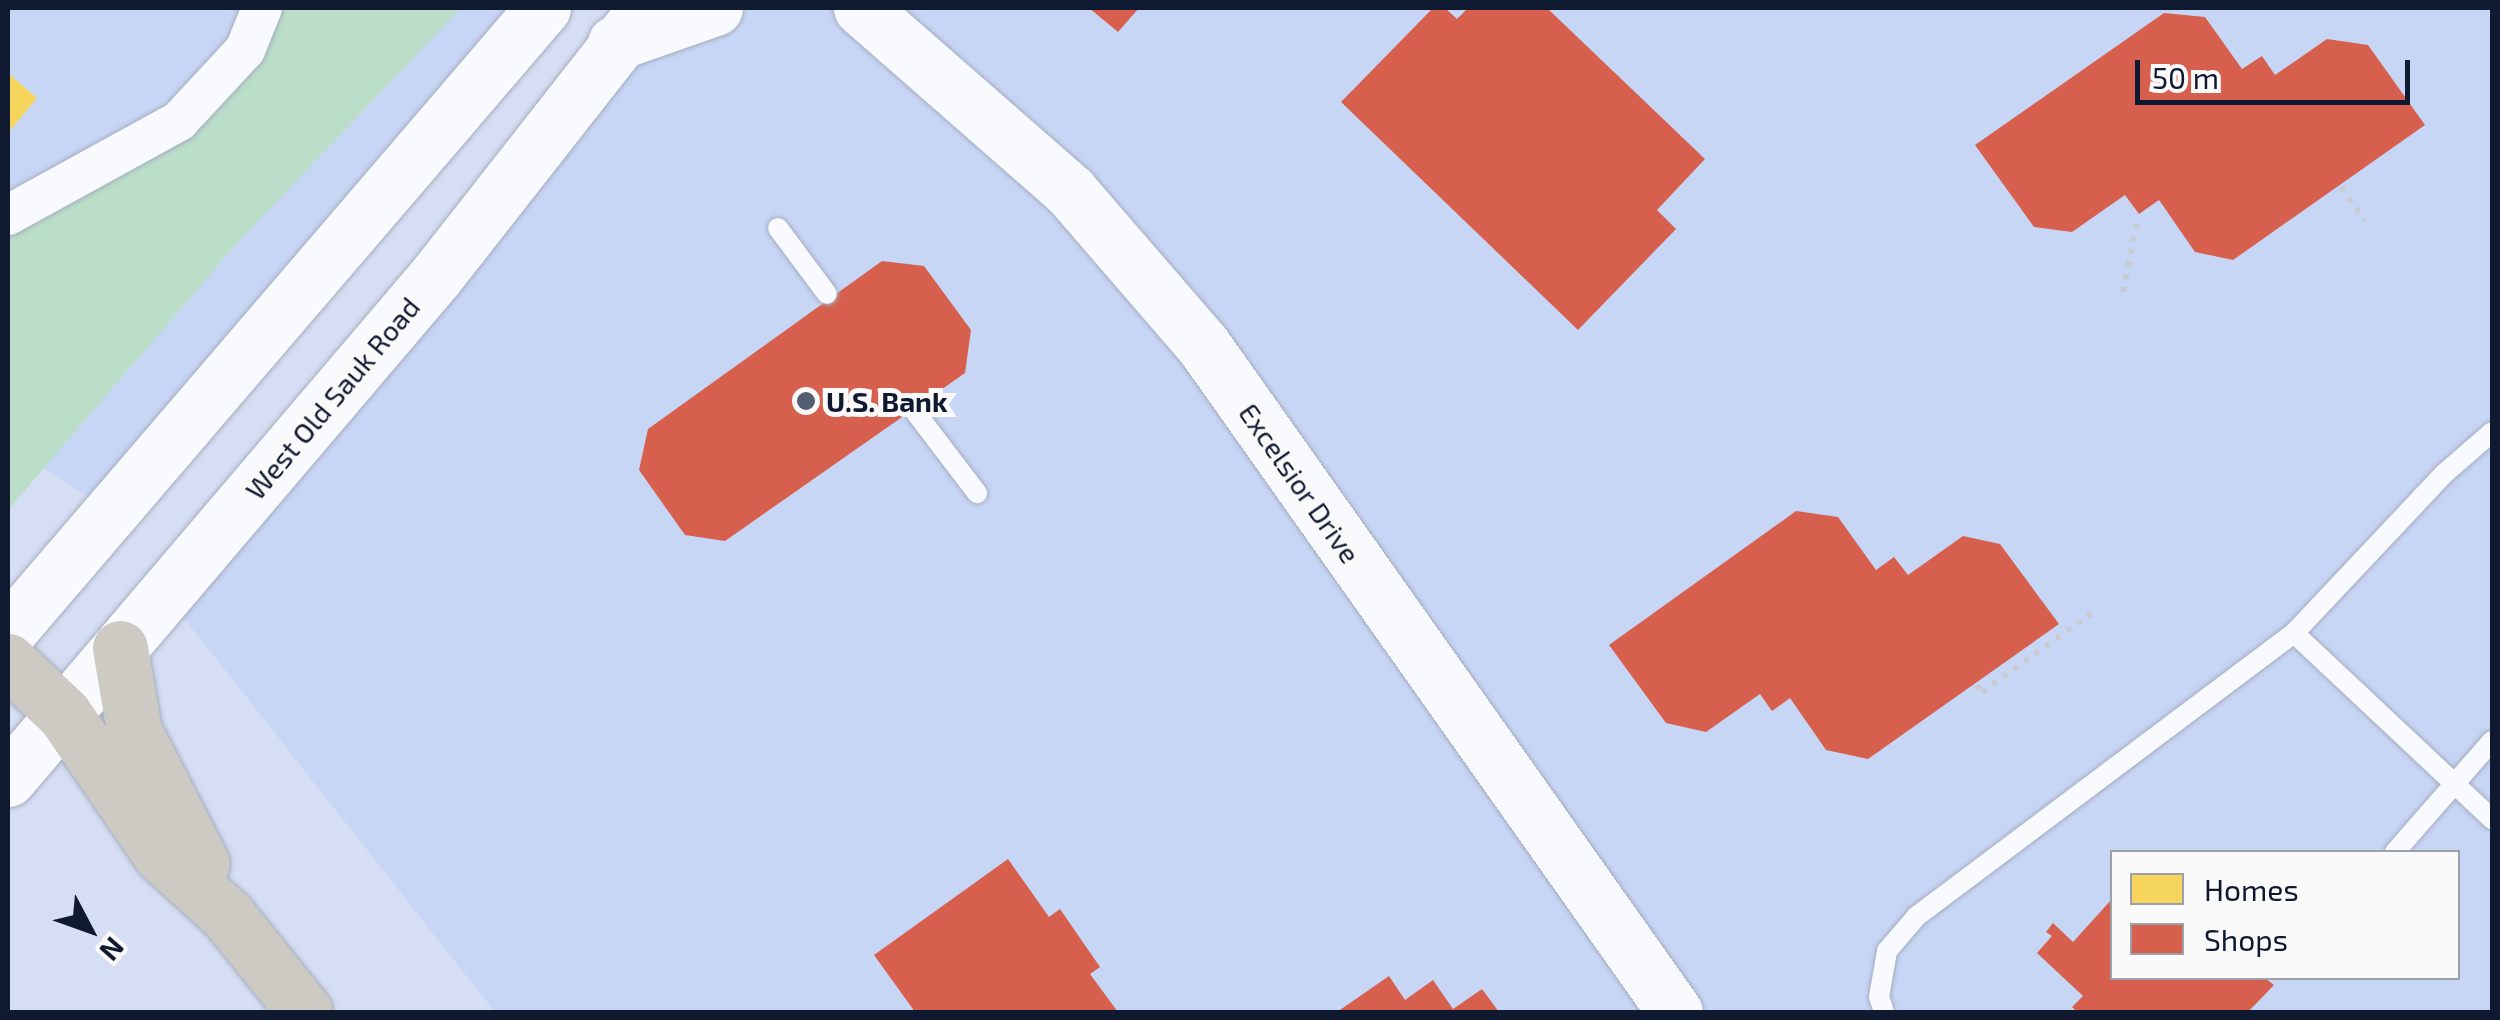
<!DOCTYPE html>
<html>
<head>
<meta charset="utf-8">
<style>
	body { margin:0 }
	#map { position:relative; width:2500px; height:1020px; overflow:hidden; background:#d5def2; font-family:"Exo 2",sans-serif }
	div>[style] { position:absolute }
	.built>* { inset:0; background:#c8d6f6 }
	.green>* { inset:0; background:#badec7 }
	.homes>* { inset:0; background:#f6d55c }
	.shops>* { inset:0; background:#d6604d }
	.path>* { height:6px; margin-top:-3px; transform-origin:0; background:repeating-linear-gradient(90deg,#c8cbd2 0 5px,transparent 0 13px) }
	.roads { filter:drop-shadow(0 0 2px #a4adc0) drop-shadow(0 0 2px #a4adc0) }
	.lane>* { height:20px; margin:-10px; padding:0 10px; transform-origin:10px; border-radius:10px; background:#f9fafd }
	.street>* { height:40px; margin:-20px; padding:0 20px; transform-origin:20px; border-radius:20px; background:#f9fafd }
	.secondary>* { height:55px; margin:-27.5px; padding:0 27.5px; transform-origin:27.5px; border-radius:27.5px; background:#f9fafd }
	.highway>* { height:55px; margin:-27.5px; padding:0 27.5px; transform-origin:27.5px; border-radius:27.5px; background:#cdcac4 }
	.dots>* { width:28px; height:28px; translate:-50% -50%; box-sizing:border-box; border:5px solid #fafafa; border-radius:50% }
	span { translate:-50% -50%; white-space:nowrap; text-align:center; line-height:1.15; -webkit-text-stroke:10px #fafafa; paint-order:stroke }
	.street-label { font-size:28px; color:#0f192f }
	.poi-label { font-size:28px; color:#0f192f; font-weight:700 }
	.left { translate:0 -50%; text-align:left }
	.frame { position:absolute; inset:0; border:10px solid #0f192f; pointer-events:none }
	.legend { position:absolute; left:2110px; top:850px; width:350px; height:130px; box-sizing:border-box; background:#fafafa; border:2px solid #9ca0a9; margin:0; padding:12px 18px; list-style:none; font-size:30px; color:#0f192f }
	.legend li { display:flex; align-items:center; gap:20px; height:50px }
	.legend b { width:50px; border:2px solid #9ca0a9 }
	.north { position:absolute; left:40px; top:880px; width:100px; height:100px; -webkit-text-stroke:8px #fafafa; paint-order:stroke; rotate:131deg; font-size:28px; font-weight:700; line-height:40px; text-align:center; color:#0f192f }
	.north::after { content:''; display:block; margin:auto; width:35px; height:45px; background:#0f192f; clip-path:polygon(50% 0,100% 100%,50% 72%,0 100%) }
	.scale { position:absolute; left:2135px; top:60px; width:275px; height:45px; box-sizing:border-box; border:5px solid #0f192f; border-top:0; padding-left:12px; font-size:30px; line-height:35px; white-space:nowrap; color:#0f192f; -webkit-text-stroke:8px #fafafa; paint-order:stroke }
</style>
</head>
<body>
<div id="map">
	<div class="built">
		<i style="clip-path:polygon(8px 8px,543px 8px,109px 511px,8px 444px)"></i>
		<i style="clip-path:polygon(evenodd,646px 8px,2492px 8px,2492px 1012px,495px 1012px,165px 594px,646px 8px,2112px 852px,2458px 852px,2458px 978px,2112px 978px,2112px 852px)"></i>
	</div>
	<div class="green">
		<i style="clip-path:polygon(262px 8px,461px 8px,239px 241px,8px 510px,8px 215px,179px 121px)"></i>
	</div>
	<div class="homes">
		<i style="clip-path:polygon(8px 73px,37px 98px,8px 133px)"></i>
	</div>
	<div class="shops">
		<i style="clip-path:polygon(1089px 8px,1139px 8px,1118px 32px)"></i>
		<i style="clip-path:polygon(1433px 8px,1445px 8px,1457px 19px,1468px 8px,1547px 8px,1705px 159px,1657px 210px,1676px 229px,1578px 330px,1341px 102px)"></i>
		<i style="clip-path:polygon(2164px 13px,2205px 17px,2242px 69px,2262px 56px,2275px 75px,2327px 39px,2368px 45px,2425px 125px,2233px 260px,2195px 252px,2159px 200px,2139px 214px,2125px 195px,2072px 232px,2034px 227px,1975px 145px)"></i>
		<i style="clip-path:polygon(882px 261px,924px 266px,971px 330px,965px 373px,725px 541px,685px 535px,639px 470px,648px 429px)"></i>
		<i style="clip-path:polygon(1796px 511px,1838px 517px,1876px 570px,1894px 557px,1908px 575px,1963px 536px,2000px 544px,2059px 624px,1868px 759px,1826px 750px,1790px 698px,1772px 711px,1760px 694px,1706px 732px,1666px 723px,1609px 645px)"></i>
		<i style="clip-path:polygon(1008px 859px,1049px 917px,1060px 909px,1100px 967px,1090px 974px,1118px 1012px,915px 1012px,874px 955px)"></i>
		<i style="clip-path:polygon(2112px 899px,2112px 978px,2265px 978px,2274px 985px,2248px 1012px,2077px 1012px,2072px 1007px,2083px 996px,2037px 953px,2052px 936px,2046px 932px,2053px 923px,2073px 942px)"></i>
		<i style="clip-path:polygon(1389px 976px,1405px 1000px,1433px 980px,1453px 1009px,1482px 989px,1499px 1012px,1337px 1012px)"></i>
	</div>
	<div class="path">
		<i style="left:2341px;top:187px;width:41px;rotate:54deg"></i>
		<i style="left:2123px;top:292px;width:76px;rotate:-78.7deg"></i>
		<i style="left:1977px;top:685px;width:9px;rotate:54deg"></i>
		<i style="left:1982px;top:692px;width:135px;rotate:-35.7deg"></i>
	</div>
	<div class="roads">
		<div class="lane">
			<i style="left:778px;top:228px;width:82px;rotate:53.4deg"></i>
			<i style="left:916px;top:413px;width:101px;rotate:52.7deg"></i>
			<i style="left:2294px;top:633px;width:272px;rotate:43.2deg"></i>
			<i style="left:2395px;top:852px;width:147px;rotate:-48.9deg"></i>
			<i style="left:1884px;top:1012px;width:16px;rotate:-108deg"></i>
			<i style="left:1879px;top:997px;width:47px;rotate:-80.1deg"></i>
			<i style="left:1887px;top:951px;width:46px;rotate:-49.4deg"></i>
			<i style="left:1917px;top:916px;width:471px;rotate:-36.9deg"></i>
			<i style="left:2294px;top:633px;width:220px;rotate:-46.7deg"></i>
			<i style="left:2445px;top:473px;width:62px;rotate:-41.1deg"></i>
		</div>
		<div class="street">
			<i style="left:8px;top:215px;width:195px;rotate:-28.8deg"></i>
			<i style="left:179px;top:121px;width:97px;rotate:-47.1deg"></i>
			<i style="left:245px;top:50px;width:45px;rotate:-68deg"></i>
		</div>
		<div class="secondary">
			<i style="left:861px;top:8px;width:278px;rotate:41.2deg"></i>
			<i style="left:1070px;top:191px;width:203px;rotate:49.2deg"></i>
			<i style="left:1203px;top:345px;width:817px;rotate:54.72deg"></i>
			<i style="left:615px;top:43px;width:106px;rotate:-19.3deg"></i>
			<i style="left:8px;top:632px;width:822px;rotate:-49.39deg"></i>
			<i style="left:8px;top:779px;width:660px;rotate:-49.61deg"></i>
			<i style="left:436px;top:276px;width:340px;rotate:-51.9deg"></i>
		</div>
		<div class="highway">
			<i style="left:120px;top:648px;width:84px;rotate:80.4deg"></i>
			<i style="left:134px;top:731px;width:149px;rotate:62.9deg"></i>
			<i style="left:8px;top:661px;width:77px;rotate:43.4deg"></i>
			<i style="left:64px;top:714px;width:171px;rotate:55.5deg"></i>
			<i style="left:161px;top:855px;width:91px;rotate:42.3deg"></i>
			<i style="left:228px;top:916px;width:123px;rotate:51.3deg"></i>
		</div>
	</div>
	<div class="dots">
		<i style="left:806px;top:401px;background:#545e73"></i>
	</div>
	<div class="street-label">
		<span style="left:332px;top:398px;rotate:-50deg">West Old Sauk Road</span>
		<span style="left:1300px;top:483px;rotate:55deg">Excelsior Drive</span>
	</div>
	<div class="poi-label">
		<span class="left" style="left:826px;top:401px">U.S. Bank</span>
	</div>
	<div class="frame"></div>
	<ul class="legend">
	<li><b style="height:28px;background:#f6d55c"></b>Homes</li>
	<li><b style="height:28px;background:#d6604d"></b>Shops</li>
	</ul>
	<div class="north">N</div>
	<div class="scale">50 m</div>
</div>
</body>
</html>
